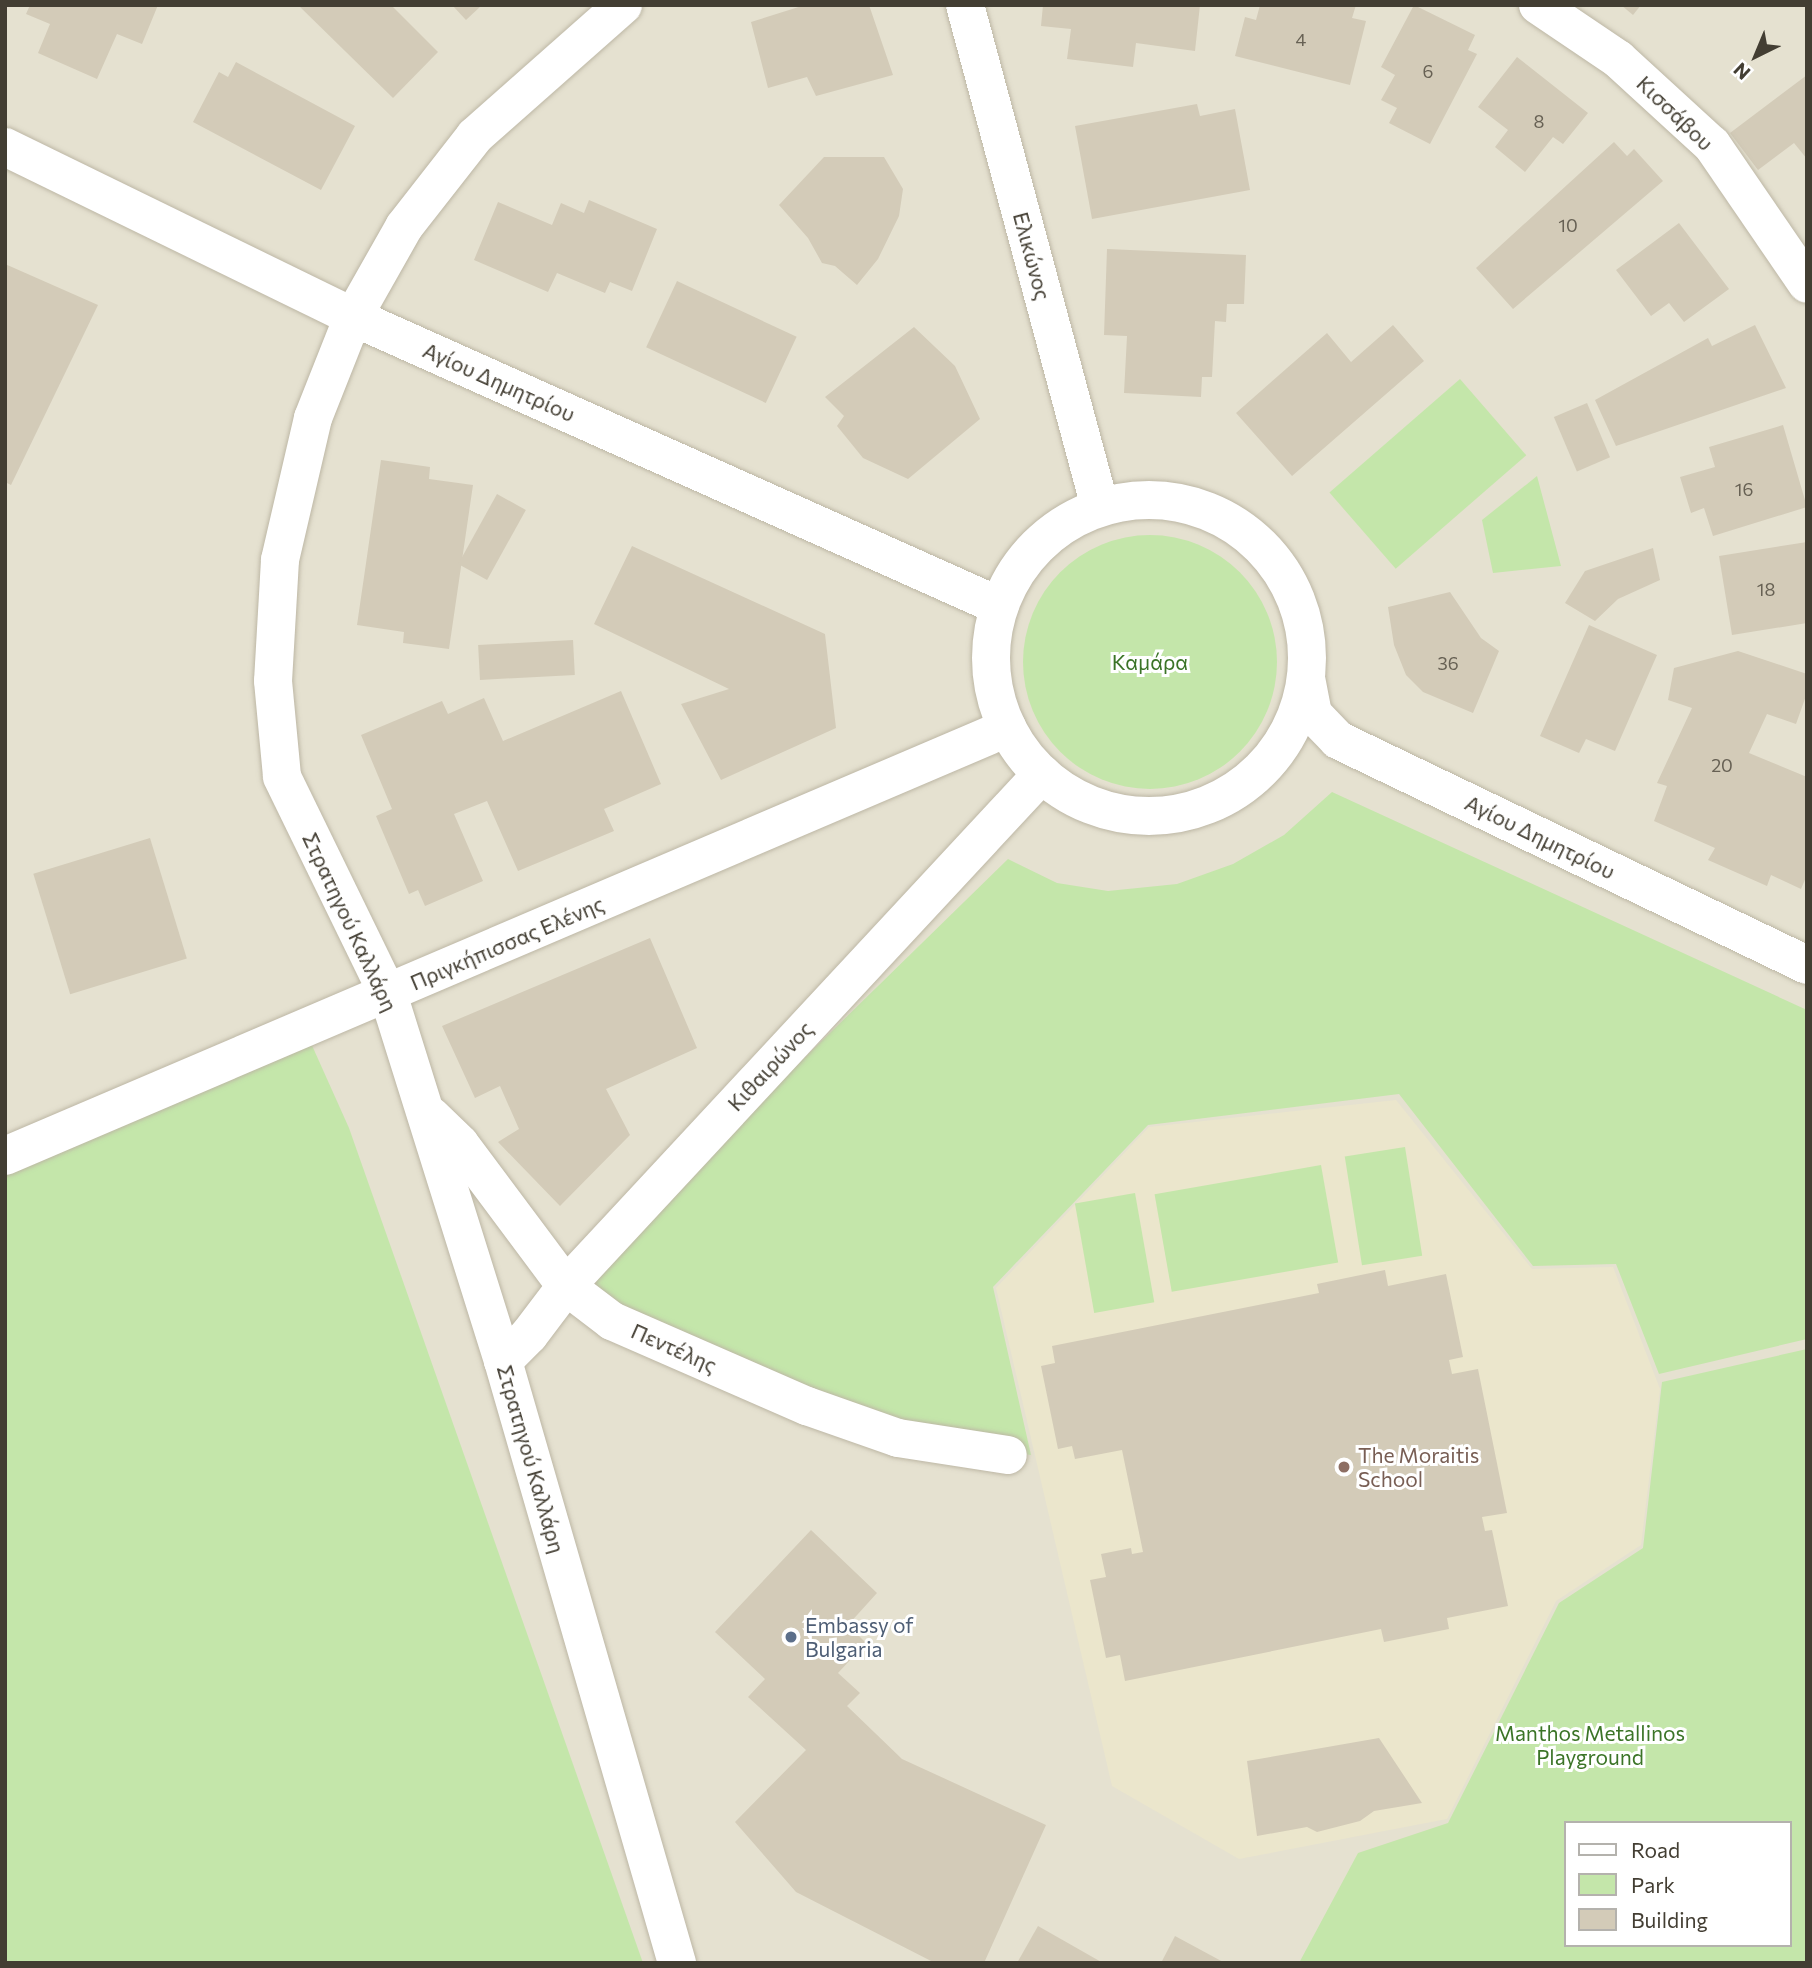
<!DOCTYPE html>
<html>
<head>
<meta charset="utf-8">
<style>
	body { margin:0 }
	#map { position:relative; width:1812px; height:1968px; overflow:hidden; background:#f1efe2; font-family:Commissioner,sans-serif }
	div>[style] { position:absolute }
	.residential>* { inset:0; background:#e5e1d0 }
	.education>* { inset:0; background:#ebe6cc }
	.green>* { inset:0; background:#c4e6aa; transform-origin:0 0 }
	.round { border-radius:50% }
	.building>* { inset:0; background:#d3cbb8; transform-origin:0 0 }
	.roads { filter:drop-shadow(0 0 2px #bdb7a5) drop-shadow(0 0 2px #bdb7a5) }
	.minor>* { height:38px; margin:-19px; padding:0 19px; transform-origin:19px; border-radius:19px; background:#fff }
	.minor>.ring { margin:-19px; padding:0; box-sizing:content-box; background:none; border:38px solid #fff; border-radius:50% }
	.dots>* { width:19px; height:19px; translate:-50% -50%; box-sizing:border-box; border:4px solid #fff; border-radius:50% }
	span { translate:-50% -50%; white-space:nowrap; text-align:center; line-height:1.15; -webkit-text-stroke:6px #fff; paint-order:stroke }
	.number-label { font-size:18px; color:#676154 }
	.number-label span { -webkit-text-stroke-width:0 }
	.street-label { font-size:21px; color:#433e33 }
	.park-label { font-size:21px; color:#3b7427 }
	.education-label { font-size:21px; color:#785e54 }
	.left { translate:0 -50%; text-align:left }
	.service-label { font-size:21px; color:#4e5e75 }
	.frame { position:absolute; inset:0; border:7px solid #433e33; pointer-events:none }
	.legend { position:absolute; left:1564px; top:1821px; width:228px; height:126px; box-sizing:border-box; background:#fff; border:2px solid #b4b2ad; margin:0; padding:9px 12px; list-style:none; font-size:21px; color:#433e33 }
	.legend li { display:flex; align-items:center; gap:14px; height:35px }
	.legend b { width:35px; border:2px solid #b4b2ad }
	.north { position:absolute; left:1721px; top:21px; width:70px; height:70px; -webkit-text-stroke:5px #fff; paint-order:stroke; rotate:223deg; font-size:19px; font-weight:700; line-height:28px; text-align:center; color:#433e33 }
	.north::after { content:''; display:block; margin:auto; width:24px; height:32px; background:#433e33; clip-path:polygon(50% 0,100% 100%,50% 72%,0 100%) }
</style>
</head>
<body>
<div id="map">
	<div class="residential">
		<i style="clip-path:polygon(evenodd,5px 5px,1807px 5px,1807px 1963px,5px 1963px,5px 5px,1565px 1823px,1789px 1823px,1789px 1945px,1565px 1945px,1565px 1823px)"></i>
	</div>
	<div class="education">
		<i style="clip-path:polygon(1396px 1100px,1532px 1269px,1613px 1267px,1660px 1389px,1641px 1545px,1556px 1601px,1447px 1819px,1239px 1859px,1112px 1786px,996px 1288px,1149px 1127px)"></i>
	</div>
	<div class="green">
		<i style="left:1460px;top:379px;width:101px;height:173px;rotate:49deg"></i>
		<i style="clip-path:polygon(1537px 476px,1561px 566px,1493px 573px,1482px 520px)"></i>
		<i class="round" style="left:1023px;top:535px;width:254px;height:254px"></i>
		<i style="clip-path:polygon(1332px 792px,1807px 1010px,1807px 1339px,1659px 1374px,1616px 1264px,1533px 1266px,1399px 1094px,1148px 1125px,993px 1287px,1031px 1455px,901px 1435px,572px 1285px,1008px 859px,1057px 883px,1108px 891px,1177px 884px,1233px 864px,1284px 835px)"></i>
		<i style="clip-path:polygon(310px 1041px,349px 1128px,643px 1963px,5px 1963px,5px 1172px)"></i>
		<i style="left:1405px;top:1147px;width:110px;height:61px;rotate:81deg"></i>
		<i style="left:1321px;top:1165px;width:99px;height:169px;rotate:80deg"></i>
		<i style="left:1135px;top:1193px;width:111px;height:61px;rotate:80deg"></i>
		<i style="clip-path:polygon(evenodd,1807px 1349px,1807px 1963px,1299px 1963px,1358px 1853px,1448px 1823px,1559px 1603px,1643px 1548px,1662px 1382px,1807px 1349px,1565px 1823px,1789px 1823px,1789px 1945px,1565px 1945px,1565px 1823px)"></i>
	</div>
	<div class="building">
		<i style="clip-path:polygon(30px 5px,158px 5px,142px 44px,117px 34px,97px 79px,38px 53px,50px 24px,26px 14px)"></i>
		<i style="clip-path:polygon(298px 5px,391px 5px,438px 52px,393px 98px)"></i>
		<i style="clip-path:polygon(452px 5px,482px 5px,466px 20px)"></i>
		<i style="clip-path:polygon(805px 5px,869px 5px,893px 75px,816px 96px,807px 77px,768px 88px,751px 22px)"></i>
		<i style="clip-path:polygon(1043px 5px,1200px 5px,1195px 51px,1136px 43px,1133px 67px,1067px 59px,1071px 29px,1041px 26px)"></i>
		<i style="clip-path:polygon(1260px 5px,1356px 5px,1352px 18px,1366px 21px,1350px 85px,1235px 56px,1245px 17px,1256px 20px)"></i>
		<i style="clip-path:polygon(1414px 5px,1475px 35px,1468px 50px,1477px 54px,1430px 144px,1389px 123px,1397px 108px,1381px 100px,1395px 75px,1381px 67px)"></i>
		<i style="clip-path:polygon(1621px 5px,1641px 5px,1633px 15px)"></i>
		<i style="clip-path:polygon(1517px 57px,1588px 113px,1563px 144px,1553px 137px,1525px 172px,1495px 147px,1508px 130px,1478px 107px)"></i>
		<i style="clip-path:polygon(236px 62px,355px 126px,321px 190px,193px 122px,219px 72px,228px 77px)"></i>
		<i style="clip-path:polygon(1807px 75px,1807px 159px,1794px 143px,1758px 170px,1730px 133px)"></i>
		<i style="clip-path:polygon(1197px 104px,1200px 116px,1235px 109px,1250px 190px,1092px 219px,1075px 126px)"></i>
		<i style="clip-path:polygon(1614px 142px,1627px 156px,1634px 149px,1663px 181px,1513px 309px,1476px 268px)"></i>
		<i style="clip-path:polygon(824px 157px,884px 157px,903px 189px,899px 216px,878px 259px,857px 285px,835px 266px,822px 263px,808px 238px,779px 205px)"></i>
		<i style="clip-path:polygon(589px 200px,657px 229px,632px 291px,610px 282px,605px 293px,557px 273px,548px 292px,474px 260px,498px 202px,552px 225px,561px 203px,584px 213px)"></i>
		<i style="clip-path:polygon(1679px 223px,1729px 289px,1684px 322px,1669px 303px,1651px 316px,1616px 270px)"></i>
		<i style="clip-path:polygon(1107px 249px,1246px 255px,1244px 304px,1227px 304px,1226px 322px,1215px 321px,1212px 377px,1202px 377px,1201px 397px,1124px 393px,1127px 336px,1104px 335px)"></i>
		<i style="clip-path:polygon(5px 264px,98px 305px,11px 485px,5px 482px)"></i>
		<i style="left:677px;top:281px;width:132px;height:73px;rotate:25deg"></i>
		<i style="clip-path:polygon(1393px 325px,1424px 361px,1292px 476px,1236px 413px,1327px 333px,1351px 362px)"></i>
		<i style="clip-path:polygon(1755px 325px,1786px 388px,1616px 446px,1595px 400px,1708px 338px,1712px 346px)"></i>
		<i style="clip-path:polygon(914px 327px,955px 366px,980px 419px,908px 479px,863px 458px,837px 426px,844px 416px,825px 397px)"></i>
		<i style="left:1587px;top:403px;width:59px;height:36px;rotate:67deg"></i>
		<i style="clip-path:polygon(1783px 425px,1807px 507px,1713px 536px,1704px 508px,1691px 513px,1680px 477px,1715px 467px,1709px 447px)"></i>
		<i style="clip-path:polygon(381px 460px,430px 467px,429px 479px,473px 485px,449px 649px,403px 643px,404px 632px,357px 625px)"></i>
		<i style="left:497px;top:494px;width:33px;height:80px;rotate:29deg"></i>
		<i style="clip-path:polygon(1807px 542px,1807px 623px,1732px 635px,1719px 556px)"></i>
		<i style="clip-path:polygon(632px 546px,825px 634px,836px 728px,721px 780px,681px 704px,729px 689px,594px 624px)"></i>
		<i style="clip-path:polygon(1653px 548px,1660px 580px,1618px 599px,1595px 621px,1565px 603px,1585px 571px)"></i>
		<i style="clip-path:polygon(1450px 592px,1481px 638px,1499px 651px,1473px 713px,1423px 692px,1406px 675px,1394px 645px,1388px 607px)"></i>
		<i style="clip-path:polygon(1589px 625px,1657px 655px,1615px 751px,1586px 739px,1579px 753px,1540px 736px)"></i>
		<i style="left:573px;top:640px;width:35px;height:95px;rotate:87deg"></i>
		<i style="clip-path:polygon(1738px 651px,1807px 674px,1807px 693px,1796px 724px,1767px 714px,1749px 753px,1807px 777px,1807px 875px,1801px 889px,1771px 875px,1767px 886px,1708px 860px,1715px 848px,1654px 821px,1667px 786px,1657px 783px,1692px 708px,1668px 700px,1674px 668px)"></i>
		<i style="clip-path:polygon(621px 691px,661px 784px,604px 809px,614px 831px,518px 871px,487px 801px,454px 814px,483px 881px,425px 906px,418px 890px,409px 894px,376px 816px,392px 809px,361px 735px,442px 701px,448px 714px,484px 698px,503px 741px)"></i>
		<i style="left:150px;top:838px;width:126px;height:122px;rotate:73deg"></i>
		<i style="clip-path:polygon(650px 938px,697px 1048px,606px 1089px,630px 1135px,560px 1206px,498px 1142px,519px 1129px,500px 1086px,475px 1098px,442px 1026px)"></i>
		<i style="clip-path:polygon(1385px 1270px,1388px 1286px,1446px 1274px,1463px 1357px,1449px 1360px,1452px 1374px,1478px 1369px,1507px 1513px,1482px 1517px,1485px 1531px,1492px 1530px,1508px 1606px,1447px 1618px,1449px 1629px,1384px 1642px,1381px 1629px,1125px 1681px,1120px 1655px,1106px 1658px,1090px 1580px,1106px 1577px,1101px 1554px,1131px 1548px,1132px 1554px,1143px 1552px,1122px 1450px,1075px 1459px,1072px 1446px,1058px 1449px,1041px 1366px,1055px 1363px,1052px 1346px,1319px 1293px,1317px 1284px)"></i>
		<i style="clip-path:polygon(811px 1530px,877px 1593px,848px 1625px,866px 1643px,838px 1673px,860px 1693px,847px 1706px,902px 1759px,1046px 1825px,984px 1963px,935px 1963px,796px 1892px,735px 1822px,806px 1750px,748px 1697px,765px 1679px,715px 1632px)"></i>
		<i style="clip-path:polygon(1379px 1738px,1422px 1803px,1374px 1811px,1360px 1821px,1317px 1832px,1307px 1827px,1257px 1836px,1247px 1761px)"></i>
		<i style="clip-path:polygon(1038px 1926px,1103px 1963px,1017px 1963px)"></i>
		<i style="clip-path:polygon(1175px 1936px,1225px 1963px,1161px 1963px)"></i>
	</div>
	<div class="roads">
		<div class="minor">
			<i style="left:623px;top:5px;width:198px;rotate:138.5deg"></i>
			<i style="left:475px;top:136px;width:115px;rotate:128deg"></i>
			<i style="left:404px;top:227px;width:103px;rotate:119.5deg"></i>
			<i style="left:353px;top:317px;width:109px;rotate:111.6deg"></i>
			<i style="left:313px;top:418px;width:146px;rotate:103.1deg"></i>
			<i style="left:280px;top:560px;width:121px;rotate:93.3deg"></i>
			<i style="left:273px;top:681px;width:96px;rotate:84.6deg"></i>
			<i style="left:282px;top:777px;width:242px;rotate:64deg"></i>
			<i style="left:388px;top:994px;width:385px;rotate:72.6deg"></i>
			<i style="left:503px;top:1361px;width:627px;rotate:73.88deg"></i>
			<i style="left:965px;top:5px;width:520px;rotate:74.95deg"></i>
			<i style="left:1538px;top:5px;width:97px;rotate:34deg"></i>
			<i style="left:1618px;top:59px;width:127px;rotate:42.5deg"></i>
			<i style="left:1712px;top:145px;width:168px;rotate:55.6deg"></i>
			<i style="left:5px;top:147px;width:387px;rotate:26deg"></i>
			<i style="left:353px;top:317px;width:708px;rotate:24.1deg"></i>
			<i class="ring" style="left:991px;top:500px;width:278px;height:278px"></i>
			<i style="left:1306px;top:678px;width:37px;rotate:79deg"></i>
			<i style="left:1313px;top:714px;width:36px;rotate:46deg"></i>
			<i style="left:1338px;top:740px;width:520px;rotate:25.63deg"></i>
			<i style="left:431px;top:1116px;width:40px;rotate:44deg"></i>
			<i style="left:460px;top:1144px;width:177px;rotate:53.3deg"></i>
			<i style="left:566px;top:1286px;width:58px;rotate:37.3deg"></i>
			<i style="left:612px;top:1321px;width:213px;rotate:23.6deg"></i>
			<i style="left:807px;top:1406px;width:96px;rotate:19.4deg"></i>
			<i style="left:898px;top:1438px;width:111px;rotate:8.8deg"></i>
			<i style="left:5px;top:1156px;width:1090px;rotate:-23.13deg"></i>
			<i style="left:503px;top:1361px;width:37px;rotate:-45deg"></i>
			<i style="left:529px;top:1335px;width:61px;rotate:-52.9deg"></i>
			<i style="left:566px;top:1286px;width:699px;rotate:-47.09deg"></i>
		</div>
	</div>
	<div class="dots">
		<i style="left:1344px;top:1467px;background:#8d6e63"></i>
		<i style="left:791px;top:1637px;background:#5c6f8a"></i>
	</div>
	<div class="number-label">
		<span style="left:1301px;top:39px">4</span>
		<span style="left:1428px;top:71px">6</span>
		<span style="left:1539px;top:121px">8</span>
		<span style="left:1568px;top:225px">10</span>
		<span style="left:1744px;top:489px">16</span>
		<span style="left:1766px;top:589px">18</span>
		<span style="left:1448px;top:663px">36</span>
		<span style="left:1722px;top:765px">20</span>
	</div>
	<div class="street-label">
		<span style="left:1675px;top:113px;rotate:44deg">Κισσάβου</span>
		<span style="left:1032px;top:256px;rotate:75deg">Ελικώνος</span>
		<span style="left:499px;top:382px;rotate:24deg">Αγίου Δημητρίου</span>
		<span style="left:1540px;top:837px;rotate:26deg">Αγίου Δημητρίου</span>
		<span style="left:350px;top:922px;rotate:65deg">Στρατηγού Καλλάρη</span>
		<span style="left:507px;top:943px;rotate:-23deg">Πριγκήπισσας Ελένης</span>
		<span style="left:770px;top:1066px;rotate:-47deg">Κιθαιρώνος</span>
		<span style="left:674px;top:1348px;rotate:24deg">Πεντέλης</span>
		<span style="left:531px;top:1459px;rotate:74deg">Στρατηγού Καλλάρη</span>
	</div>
	<div class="park-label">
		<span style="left:1150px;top:662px">Καμάρα</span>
		<span style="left:1590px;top:1745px">Manthos Metallinos<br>Playground</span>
	</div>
	<div class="education-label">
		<span class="left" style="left:1358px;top:1467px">The Moraitis<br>School</span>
	</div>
	<div class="service-label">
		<span class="left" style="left:805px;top:1637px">Embassy of<br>Bulgaria</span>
	</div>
	<div class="frame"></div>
	<ul class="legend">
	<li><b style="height:9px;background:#fff"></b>Road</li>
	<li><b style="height:19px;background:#c4e6aa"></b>Park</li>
	<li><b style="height:19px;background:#d3cbb8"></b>Building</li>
	</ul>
	<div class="north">N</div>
</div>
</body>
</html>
